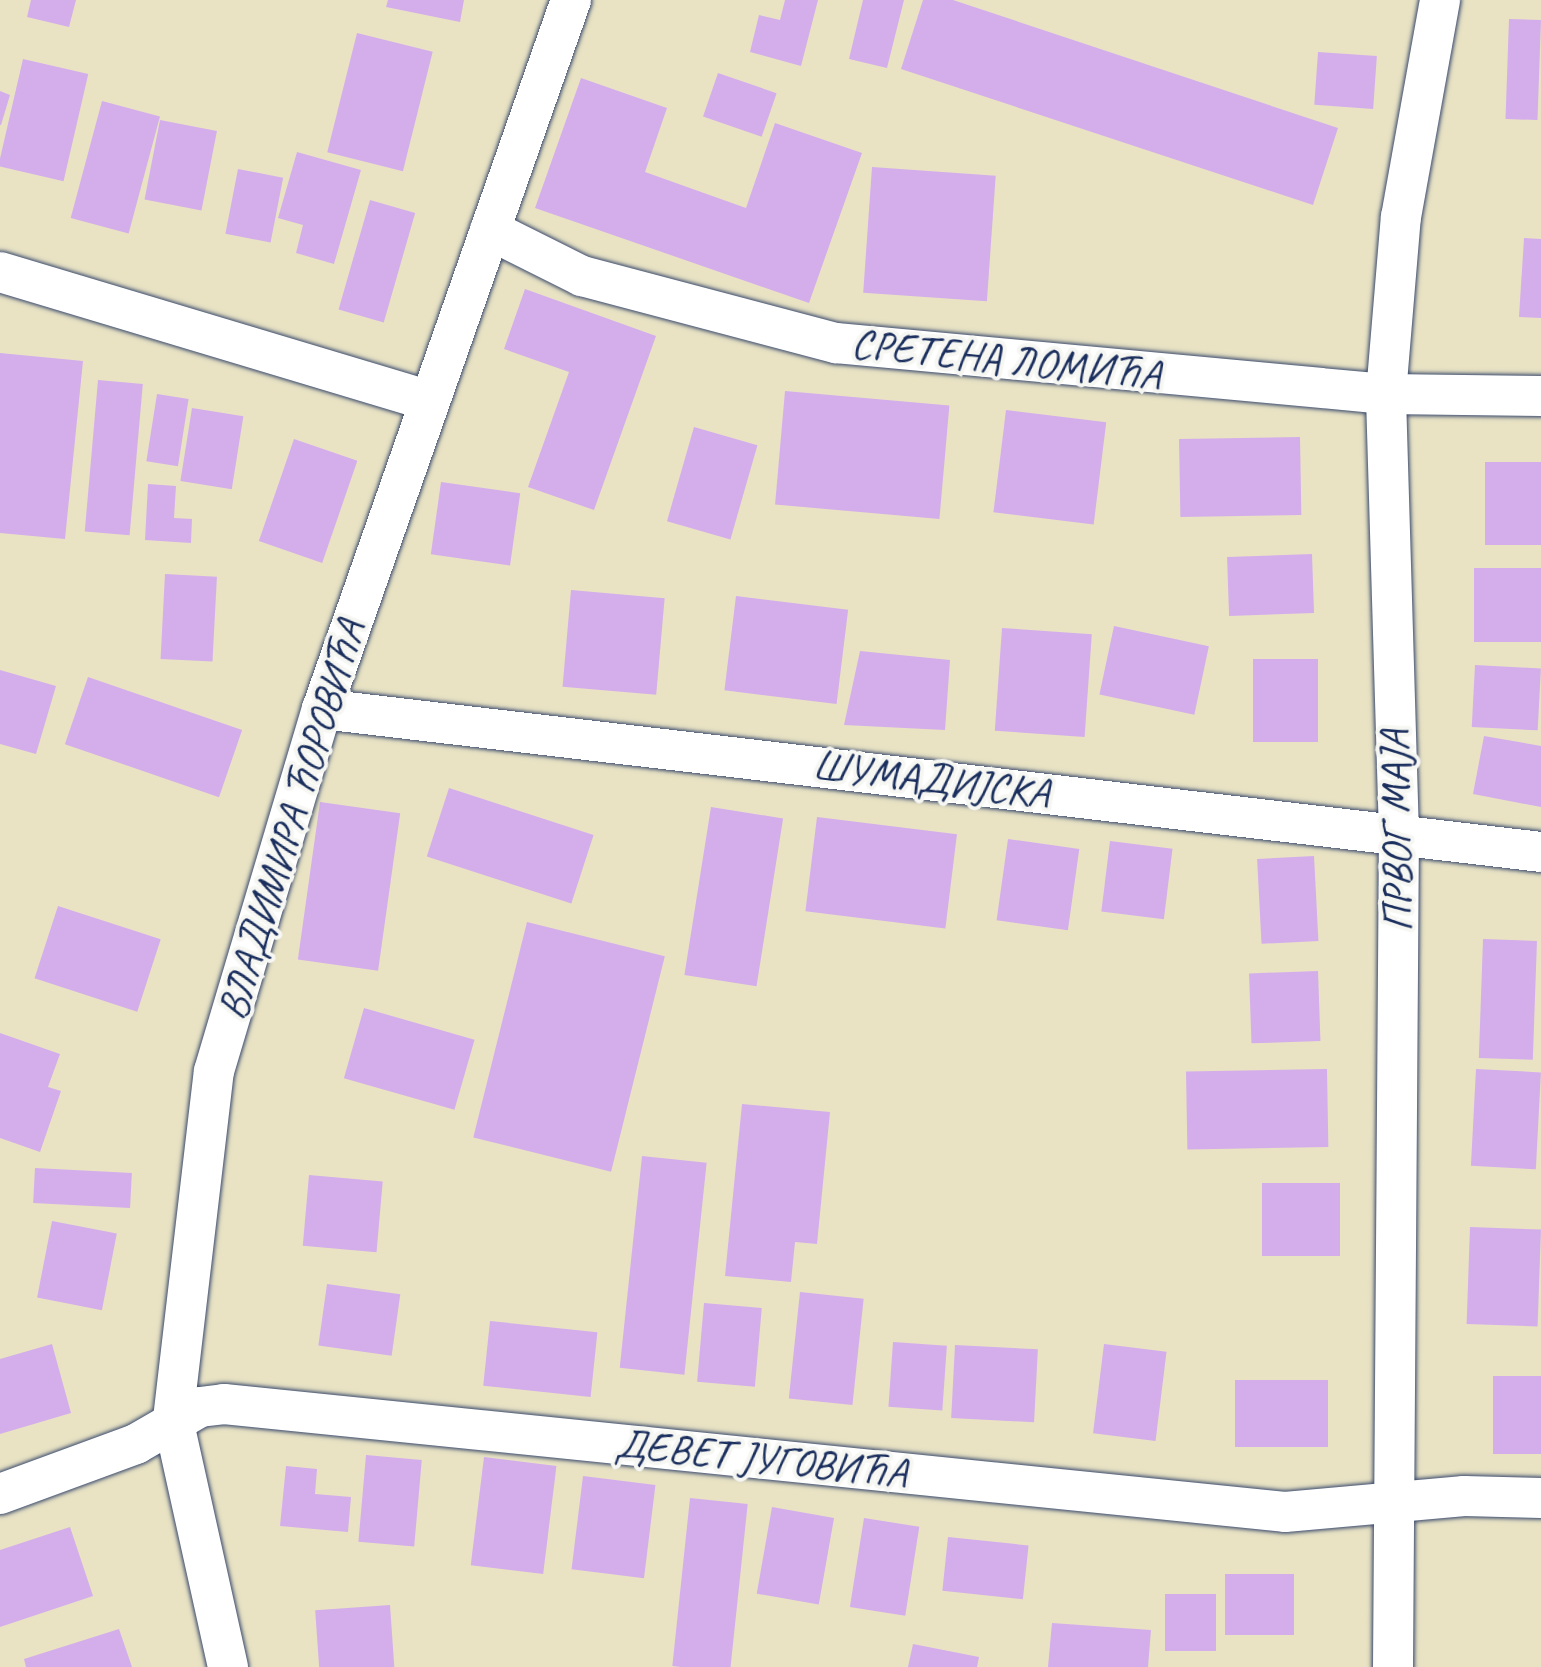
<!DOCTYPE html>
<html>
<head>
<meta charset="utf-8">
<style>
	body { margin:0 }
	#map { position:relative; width:1541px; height:1667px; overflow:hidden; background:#e9e3c4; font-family:Caveat,sans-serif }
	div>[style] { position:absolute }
	.building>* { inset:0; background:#d4aeeb; transform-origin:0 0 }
	.roads { filter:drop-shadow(0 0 2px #3a4a6d) drop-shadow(0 0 2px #3a4a6d) }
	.street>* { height:40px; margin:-20px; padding:0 20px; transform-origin:20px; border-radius:20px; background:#fff }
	span { translate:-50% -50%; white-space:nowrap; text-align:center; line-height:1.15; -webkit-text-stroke:8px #f6f6f2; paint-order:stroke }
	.street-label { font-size:42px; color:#1b2f5e }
</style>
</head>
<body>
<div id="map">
	<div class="building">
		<i style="clip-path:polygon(31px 0,76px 0,69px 27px,27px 17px)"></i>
		<i style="clip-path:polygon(388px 0,464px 0,460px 22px,386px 7px)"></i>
		<i style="clip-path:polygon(785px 0,818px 0,801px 66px,750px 52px,759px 15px,780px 20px)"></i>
		<i style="clip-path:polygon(863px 0,904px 0,887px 68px,849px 59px)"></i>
		<i style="clip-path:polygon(923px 0,953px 0,1338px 128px,1313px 205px,901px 69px)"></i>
		<i style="left:1509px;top:19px;width:32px;height:100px;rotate:2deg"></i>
		<i style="left:357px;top:33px;width:78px;height:123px;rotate:14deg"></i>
		<i style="left:1318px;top:52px;width:59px;height:53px;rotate:4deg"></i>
		<i style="left:23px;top:59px;width:67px;height:110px;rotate:13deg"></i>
		<i style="left:718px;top:73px;width:62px;height:46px;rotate:19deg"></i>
		<i style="clip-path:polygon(581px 78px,667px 108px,645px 172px,746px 208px,775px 123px,862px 153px,809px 303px,535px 208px)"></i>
		<i style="clip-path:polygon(0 91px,10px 95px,1px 125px,0 125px)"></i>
		<i style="left:102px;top:101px;width:60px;height:121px;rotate:15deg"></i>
		<i style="left:160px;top:120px;width:58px;height:81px;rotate:11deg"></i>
		<i style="clip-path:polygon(297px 152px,361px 170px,334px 264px,296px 253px,303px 225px,278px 218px)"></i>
		<i style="left:872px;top:167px;width:124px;height:126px;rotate:4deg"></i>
		<i style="left:238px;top:169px;width:46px;height:66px;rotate:11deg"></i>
		<i style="left:370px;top:200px;width:47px;height:114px;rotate:16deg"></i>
		<i style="clip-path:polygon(1524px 238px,1541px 239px,1541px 318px,1519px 317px)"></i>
		<i style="clip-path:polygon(525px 289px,656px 336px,594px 510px,528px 487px,569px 372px,504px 349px)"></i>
		<i style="clip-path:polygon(0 353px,83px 361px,65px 539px,0 533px)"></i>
		<i style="left:98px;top:380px;width:45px;height:152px;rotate:5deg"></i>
		<i style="left:785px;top:391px;width:165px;height:114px;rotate:5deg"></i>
		<i style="left:157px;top:394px;width:32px;height:68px;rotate:9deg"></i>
		<i style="left:192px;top:408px;width:52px;height:74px;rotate:9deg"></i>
		<i style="left:1006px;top:410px;width:101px;height:103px;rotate:7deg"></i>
		<i style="left:694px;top:427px;width:66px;height:98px;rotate:16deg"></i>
		<i style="left:1300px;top:437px;width:78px;height:121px;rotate:89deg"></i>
		<i style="left:294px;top:439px;width:67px;height:108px;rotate:19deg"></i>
		<i style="left:1485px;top:462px;width:56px;height:83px"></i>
		<i style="left:441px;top:482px;width:80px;height:73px;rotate:8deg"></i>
		<i style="clip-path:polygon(148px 484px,176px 486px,174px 518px,192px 519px,191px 543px,145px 540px)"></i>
		<i style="left:1312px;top:554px;width:59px;height:85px;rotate:88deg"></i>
		<i style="left:1474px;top:568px;width:67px;height:74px"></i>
		<i style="left:165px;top:574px;width:52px;height:85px;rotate:3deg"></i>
		<i style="left:571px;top:590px;width:94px;height:97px;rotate:5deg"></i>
		<i style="left:736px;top:596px;width:113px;height:95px;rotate:7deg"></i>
		<i style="left:1114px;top:626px;width:97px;height:70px;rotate:12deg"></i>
		<i style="left:1002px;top:628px;width:90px;height:103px;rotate:4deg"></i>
		<i style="clip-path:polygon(860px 651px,950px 660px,945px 730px,844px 725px)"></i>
		<i style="left:1253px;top:659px;width:65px;height:83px"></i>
		<i style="left:1475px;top:665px;width:66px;height:62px;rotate:3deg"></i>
		<i style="clip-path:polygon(0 670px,56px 686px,36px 754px,0 744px)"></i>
		<i style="left:88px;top:677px;width:163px;height:71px;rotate:19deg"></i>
		<i style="clip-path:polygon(1484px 736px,1541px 746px,1541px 807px,1473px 794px)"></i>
		<i style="left:449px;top:788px;width:152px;height:72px;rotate:18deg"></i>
		<i style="left:320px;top:802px;width:81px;height:159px;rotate:8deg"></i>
		<i style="left:711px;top:807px;width:73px;height:170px;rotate:9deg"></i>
		<i style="left:817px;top:817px;width:141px;height:95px;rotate:7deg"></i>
		<i style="left:1008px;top:839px;width:72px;height:82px;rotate:8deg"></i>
		<i style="left:1110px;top:841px;width:63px;height:71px;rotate:7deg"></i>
		<i style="left:1314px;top:856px;width:85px;height:57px;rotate:87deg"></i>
		<i style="left:58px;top:906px;width:108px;height:76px;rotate:18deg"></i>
		<i style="left:527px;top:922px;width:142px;height:222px;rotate:14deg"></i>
		<i style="left:1483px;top:939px;width:54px;height:119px;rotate:2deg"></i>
		<i style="left:1318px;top:971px;width:70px;height:69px;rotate:88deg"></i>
		<i style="left:364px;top:1008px;width:115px;height:73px;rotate:16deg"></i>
		<i style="clip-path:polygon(0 1033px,60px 1054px,48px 1087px,61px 1091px,40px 1152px,0 1138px)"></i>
		<i style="left:1327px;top:1069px;width:78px;height:141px;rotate:89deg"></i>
		<i style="left:1476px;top:1069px;width:65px;height:97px;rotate:3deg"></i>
		<i style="clip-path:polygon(742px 1104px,830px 1112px,817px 1244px,795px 1242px,791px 1282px,725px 1276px)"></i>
		<i style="left:642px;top:1156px;width:65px;height:213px;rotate:6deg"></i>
		<i style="left:35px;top:1168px;width:97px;height:35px;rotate:3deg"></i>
		<i style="left:309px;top:1175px;width:74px;height:71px;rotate:5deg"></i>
		<i style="left:1262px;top:1183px;width:78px;height:73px"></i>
		<i style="left:52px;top:1221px;width:66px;height:78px;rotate:11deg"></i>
		<i style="left:1470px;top:1227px;width:71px;height:97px;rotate:2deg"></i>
		<i style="left:327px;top:1284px;width:74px;height:62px;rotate:8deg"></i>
		<i style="left:800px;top:1292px;width:64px;height:107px;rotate:6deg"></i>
		<i style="left:704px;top:1303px;width:58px;height:79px;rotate:5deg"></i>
		<i style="left:490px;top:1321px;width:108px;height:65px;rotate:6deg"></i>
		<i style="left:893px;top:1342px;width:54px;height:65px;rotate:4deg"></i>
		<i style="clip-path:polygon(52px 1344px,71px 1413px,0 1434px,0 1359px)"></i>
		<i style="left:1104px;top:1344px;width:63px;height:90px;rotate:7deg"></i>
		<i style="left:955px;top:1345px;width:83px;height:73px;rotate:3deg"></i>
		<i style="left:1493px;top:1376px;width:48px;height:78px"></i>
		<i style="left:1328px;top:1380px;width:67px;height:93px;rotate:90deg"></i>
		<i style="left:366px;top:1455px;width:56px;height:87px;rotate:5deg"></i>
		<i style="left:484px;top:1457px;width:73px;height:109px;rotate:7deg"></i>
		<i style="clip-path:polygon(286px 1466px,317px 1469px,315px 1494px,351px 1497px,348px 1532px,280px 1526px)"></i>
		<i style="left:583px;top:1476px;width:73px;height:94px;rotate:7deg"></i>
		<i style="left:690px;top:1498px;width:58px;height:169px;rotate:6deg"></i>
		<i style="left:772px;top:1507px;width:63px;height:88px;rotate:10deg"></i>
		<i style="left:864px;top:1518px;width:56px;height:90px;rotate:9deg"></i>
		<i style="clip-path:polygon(70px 1527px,93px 1596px,0 1627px,0 1550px)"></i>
		<i style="left:948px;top:1537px;width:81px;height:54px;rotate:6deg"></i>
		<i style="left:1225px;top:1574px;width:69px;height:61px"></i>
		<i style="left:1165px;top:1594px;width:51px;height:57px"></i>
		<i style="left:390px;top:1605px;width:62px;height:75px;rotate:86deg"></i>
		<i style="clip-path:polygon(1052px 1623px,1151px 1630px,1148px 1667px,1048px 1667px)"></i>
		<i style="clip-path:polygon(119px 1629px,132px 1667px,26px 1667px,24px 1659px)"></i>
		<i style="clip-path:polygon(913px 1644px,979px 1657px,977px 1667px,908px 1667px)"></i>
	</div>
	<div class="roads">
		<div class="street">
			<i style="left:490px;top:230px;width:103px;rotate:26.6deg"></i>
			<i style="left:582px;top:276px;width:263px;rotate:14.8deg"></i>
			<i style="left:836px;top:343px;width:552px;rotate:5.3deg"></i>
			<i style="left:1386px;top:394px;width:155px;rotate:0.7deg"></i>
			<i style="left:0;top:272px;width:448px;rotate:16.7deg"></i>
			<i style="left:322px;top:709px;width:1227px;rotate:6.69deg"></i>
			<i style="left:0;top:1494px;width:145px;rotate:-20.2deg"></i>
			<i style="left:136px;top:1444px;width:74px;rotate:-30deg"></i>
			<i style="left:200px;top:1407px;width:24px;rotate:-7deg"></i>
			<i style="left:224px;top:1404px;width:1066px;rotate:5.81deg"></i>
			<i style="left:1285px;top:1512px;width:180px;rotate:-5.1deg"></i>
			<i style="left:1464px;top:1496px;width:77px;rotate:1.5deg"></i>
			<i style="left:228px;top:1667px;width:254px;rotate:-102.5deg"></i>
			<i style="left:173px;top:1419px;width:350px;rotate:-83.3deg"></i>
			<i style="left:214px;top:1071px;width:378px;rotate:-73.4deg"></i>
			<i style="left:322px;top:709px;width:751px;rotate:-70.65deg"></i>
			<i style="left:1393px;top:1667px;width:832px;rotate:-89.59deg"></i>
			<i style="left:1399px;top:835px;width:441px;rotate:-91.7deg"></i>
			<i style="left:1386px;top:394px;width:178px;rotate:-85.2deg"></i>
			<i style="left:1401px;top:217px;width:220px;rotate:-79.8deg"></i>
		</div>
	</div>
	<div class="street-label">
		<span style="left:1006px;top:360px;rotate:6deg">СРЕТЕНА ЛОМИЋА</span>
		<span style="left:931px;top:780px;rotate:7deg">ШУМАДИЈСКА</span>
		<span style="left:292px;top:820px;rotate:-73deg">ВЛАДИМИРА ЋОРОВИЋА</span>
		<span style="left:1397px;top:831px;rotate:-91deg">ПРВОГ МАЈА</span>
		<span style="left:761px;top:1459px;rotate:6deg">ДЕВЕТ ЈУГОВИЋА</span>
	</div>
</div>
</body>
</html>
